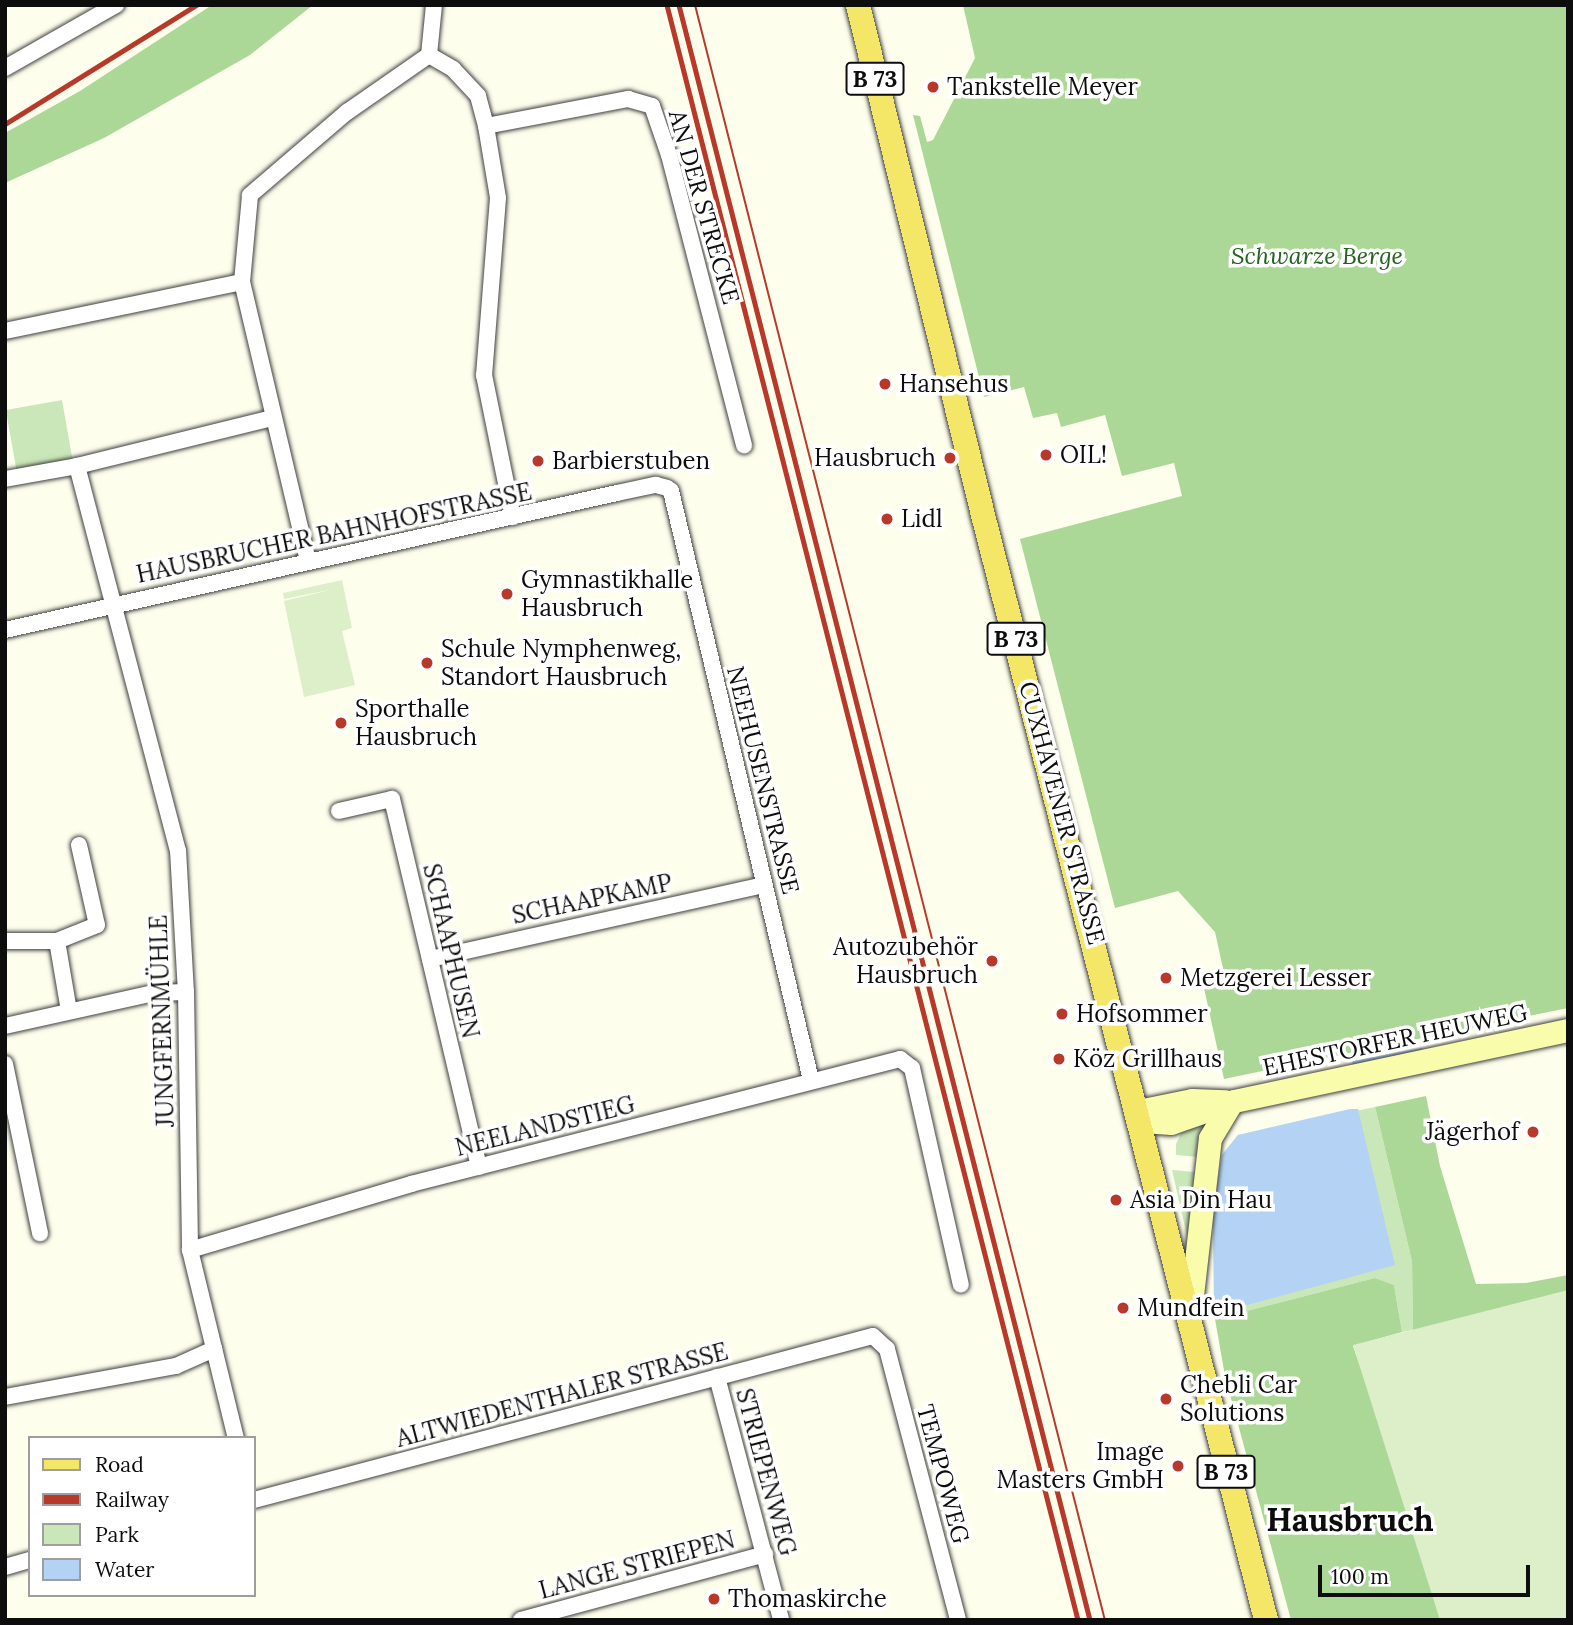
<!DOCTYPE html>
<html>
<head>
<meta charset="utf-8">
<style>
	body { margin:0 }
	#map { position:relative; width:1573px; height:1625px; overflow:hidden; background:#fefeed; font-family:Lora,serif }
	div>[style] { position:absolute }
	.green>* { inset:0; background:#c9e7b8; transform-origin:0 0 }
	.forest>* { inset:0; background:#abd897 }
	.pitch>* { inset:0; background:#dcefc9 }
	.water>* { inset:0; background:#b3d2f4 }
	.stream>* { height:4.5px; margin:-2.25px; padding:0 2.25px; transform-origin:2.25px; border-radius:2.25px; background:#b3d2f4 }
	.roads { filter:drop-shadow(0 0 2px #404040) drop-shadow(0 0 2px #404040) }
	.minor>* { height:16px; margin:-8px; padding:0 8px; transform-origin:8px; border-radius:8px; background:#fff }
	.secondary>* { height:23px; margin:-11.5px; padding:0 11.5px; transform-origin:11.5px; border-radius:11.5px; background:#f9fcaa }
	.primary>* { height:24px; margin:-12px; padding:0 12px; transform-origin:12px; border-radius:12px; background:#f4e767 }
	.tram>* { height:2px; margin:-1px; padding:0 1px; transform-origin:1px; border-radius:1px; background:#b83829 }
	.rail>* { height:4.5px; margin:-2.25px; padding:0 2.25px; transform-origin:2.25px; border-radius:2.25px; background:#b83829 }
	.dots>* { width:19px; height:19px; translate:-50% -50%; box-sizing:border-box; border:4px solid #fff; border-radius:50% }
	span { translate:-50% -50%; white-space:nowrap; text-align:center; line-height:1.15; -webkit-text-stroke:7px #fff; paint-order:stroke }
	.shield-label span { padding:2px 5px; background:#fff; border:2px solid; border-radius:5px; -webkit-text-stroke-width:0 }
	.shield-label { font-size:23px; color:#0d0d0d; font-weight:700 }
	.poi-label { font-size:24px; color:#0d0d0d }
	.left { translate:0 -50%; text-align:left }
	.right { translate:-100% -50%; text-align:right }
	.street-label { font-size:24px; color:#0d0d0d }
	.park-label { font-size:24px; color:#23621f; font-style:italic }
	.district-label { font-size:32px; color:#0d0d0d; font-weight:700 }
	.frame { position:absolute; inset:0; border:7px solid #0d0d0d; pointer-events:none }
	.legend { position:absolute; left:28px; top:1436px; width:228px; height:161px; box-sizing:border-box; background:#fff; border:2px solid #9e9e9e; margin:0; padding:9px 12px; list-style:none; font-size:21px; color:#0d0d0d }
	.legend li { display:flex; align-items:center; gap:14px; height:35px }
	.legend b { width:35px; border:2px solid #9e9e9e }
	.scale { position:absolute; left:1318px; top:1565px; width:212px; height:32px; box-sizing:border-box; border:4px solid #0d0d0d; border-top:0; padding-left:9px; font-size:21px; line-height:24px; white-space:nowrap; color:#0d0d0d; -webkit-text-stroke:5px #fff; paint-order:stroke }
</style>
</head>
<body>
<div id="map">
	<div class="green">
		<i style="left:62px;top:400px;width:66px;height:57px;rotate:80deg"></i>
		<i style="clip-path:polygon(1375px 1107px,1412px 1261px,1413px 1330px,1402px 1332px,1394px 1285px,1375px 1278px,1215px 1319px,1213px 1211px,1222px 1155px,1238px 1135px)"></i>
		<i style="clip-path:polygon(1205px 1123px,1198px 1157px,1176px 1155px,1176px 1144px,1184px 1127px)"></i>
		<i style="clip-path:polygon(1172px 1170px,1195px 1172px,1188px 1238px,1187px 1236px)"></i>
	</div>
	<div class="forest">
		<i style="clip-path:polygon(212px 5px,313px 5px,250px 55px,104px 138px,5px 183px,5px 133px,80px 91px)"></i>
		<i style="clip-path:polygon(963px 5px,1568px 5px,1568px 1008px,1224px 1079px,1202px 979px,1224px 973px,1215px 932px,1178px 891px,1115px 908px,1020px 539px,1182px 496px,1174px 463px,1122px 476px,1105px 415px,1061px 427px,1057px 413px,1033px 418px,1024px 387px,984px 397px,913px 115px,920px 116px,927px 142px,933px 140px,975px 58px)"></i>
		<i style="clip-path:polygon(1426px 1096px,1440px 1166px,1476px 1284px,1526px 1283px,1568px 1275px,1568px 1306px,1413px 1330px,1412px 1261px,1375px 1107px)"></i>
		<i style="clip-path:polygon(1375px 1278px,1394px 1285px,1402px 1332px,1353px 1346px,1449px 1620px,1291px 1620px,1225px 1376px,1215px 1319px)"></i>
	</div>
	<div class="pitch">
		<i style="clip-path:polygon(342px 580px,352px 628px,342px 631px,355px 685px,304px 697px,284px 601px,334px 589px,284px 599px,283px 593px)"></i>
		<i style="clip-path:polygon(1568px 1290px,1568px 1620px,1440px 1620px,1353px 1345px)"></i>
	</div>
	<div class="water">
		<i style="clip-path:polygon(1350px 1109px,1358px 1109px,1395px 1265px,1214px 1314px,1213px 1211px,1222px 1155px,1238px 1135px)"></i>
	</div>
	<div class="stream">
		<i style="left:1354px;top:1063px;width:68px;rotate:-11deg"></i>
	</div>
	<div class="roads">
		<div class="minor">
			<i style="left:429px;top:55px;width:28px;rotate:30deg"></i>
			<i style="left:453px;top:69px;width:37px;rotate:47deg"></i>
			<i style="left:478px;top:96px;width:31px;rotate:75deg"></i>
			<i style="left:486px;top:126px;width:73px;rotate:80.5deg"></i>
			<i style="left:498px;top:198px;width:178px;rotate:94.5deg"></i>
			<i style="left:484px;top:375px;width:145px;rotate:78.5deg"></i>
			<i style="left:429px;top:55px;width:50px;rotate:-84.3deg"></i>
			<i style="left:5px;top:68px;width:128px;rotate:-29.6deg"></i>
			<i style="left:486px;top:126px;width:145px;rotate:-10.8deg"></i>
			<i style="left:628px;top:99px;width:25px;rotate:16deg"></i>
			<i style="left:652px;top:106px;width:52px;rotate:70.9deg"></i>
			<i style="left:669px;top:155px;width:300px;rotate:75.5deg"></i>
			<i style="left:5px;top:331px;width:242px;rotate:-11.7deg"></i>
			<i style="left:77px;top:466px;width:397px;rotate:75.3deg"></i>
			<i style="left:178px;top:850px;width:142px;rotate:86.8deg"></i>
			<i style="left:186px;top:992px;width:258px;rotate:89.1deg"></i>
			<i style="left:190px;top:1250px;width:194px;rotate:76.3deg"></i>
			<i style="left:5px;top:479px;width:73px;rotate:-10.2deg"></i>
			<i style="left:77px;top:466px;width:202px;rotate:-13.8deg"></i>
			<i style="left:308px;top:561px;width:287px;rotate:-103.3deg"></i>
			<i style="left:242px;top:282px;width:87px;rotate:-84.7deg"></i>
			<i style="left:250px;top:195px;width:128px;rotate:-40.6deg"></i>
			<i style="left:347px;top:112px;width:100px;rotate:-34.8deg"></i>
			<i style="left:5px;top:630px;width:627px;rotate:-12.62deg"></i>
			<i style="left:617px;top:493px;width:40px;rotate:-12deg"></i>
			<i style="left:656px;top:485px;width:11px;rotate:15deg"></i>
			<i style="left:667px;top:488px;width:5px;rotate:37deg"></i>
			<i style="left:671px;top:491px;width:605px;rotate:76.63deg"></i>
			<i style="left:339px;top:811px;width:54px;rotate:-12.8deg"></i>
			<i style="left:392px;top:799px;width:378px;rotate:76.7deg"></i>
			<i style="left:5px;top:941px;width:52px"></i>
			<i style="left:430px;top:959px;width:342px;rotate:-12.5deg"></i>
			<i style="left:69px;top:1011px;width:71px;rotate:-99.7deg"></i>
			<i style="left:57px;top:941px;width:43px;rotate:-21.8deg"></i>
			<i style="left:97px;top:925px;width:82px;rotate:-102.7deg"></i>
			<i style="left:5px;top:1026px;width:153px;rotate:-12.5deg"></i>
			<i style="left:154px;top:993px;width:32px;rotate:-2deg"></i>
			<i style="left:5px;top:1064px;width:173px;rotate:78.3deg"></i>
			<i style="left:190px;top:1250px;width:231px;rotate:-16.6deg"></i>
			<i style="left:411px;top:1184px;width:505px;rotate:-14.34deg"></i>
			<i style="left:900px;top:1059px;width:15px;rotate:37deg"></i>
			<i style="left:912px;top:1068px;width:222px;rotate:77.3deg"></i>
			<i style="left:717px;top:1377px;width:251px;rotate:75.2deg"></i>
			<i style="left:5px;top:1397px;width:174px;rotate:-10.3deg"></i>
			<i style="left:176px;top:1366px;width:42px;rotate:-24.1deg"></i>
			<i style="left:254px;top:1500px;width:640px;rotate:-14.84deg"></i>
			<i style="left:873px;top:1336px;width:19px;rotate:43deg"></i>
			<i style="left:887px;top:1349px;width:280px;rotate:75.3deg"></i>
			<i style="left:5px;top:1567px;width:26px;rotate:-16deg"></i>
			<i style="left:521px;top:1620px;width:253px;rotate:-15.1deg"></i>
		</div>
		<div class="secondary">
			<i style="left:1138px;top:1111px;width:22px;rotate:30deg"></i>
			<i style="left:1157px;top:1122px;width:14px;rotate:4deg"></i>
			<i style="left:1171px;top:1123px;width:67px;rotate:-19.2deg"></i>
			<i style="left:1234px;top:1101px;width:341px;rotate:-12deg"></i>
			<i style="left:1138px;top:1111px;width:55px;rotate:-11.5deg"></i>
			<i style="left:1192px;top:1100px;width:33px;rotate:2deg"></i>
			<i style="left:1190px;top:1313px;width:176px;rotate:-83.5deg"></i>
			<i style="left:1210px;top:1138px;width:41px;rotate:-59deg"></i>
		</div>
		<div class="primary">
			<i style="left:858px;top:5px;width:529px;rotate:76.23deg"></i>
			<i style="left:984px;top:519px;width:1137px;rotate:75.63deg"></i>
		</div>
	</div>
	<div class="tram">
		<i style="left:695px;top:5px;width:1666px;rotate:75.76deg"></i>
	</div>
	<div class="rail">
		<i style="left:667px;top:5px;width:1666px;rotate:75.72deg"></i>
		<i style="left:679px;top:5px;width:1666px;rotate:75.72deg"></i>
		<i style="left:5px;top:124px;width:225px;rotate:-31.9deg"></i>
	</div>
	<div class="dots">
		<i style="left:933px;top:87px;background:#b83829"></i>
		<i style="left:885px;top:384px;background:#b83829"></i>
		<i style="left:1046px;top:455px;background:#b83829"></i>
		<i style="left:950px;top:458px;background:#b83829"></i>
		<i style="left:538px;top:461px;background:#b83829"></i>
		<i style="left:887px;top:519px;background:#b83829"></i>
		<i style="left:507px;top:594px;background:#b83829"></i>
		<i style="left:427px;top:663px;background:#b83829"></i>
		<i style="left:341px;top:723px;background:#b83829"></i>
		<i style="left:992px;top:961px;background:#b83829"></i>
		<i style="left:1166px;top:978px;background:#b83829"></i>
		<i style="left:1062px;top:1014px;background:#b83829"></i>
		<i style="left:1059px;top:1059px;background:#b83829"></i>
		<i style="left:1533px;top:1132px;background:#b83829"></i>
		<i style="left:1116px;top:1200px;background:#b83829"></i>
		<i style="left:1123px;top:1308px;background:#b83829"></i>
		<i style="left:1166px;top:1399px;background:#b83829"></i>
		<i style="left:1178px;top:1466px;background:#b83829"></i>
		<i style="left:714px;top:1599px;background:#b83829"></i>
	</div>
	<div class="shield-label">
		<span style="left:875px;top:79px">B 73</span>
		<span style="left:1016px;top:639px">B 73</span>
		<span style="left:1226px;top:1472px">B 73</span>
	</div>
	<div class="poi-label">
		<span class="left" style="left:947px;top:87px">Tankstelle Meyer</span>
		<span class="left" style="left:899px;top:384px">Hansehus</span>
		<span class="left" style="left:1060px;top:455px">OIL!</span>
		<span class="right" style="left:936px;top:458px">Hausbruch</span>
		<span class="left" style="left:552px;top:461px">Barbierstuben</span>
		<span class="left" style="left:901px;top:519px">Lidl</span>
		<span class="left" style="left:521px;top:594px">Gymnastikhalle<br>Hausbruch</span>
		<span class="left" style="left:441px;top:663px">Schule Nymphenweg,<br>Standort Hausbruch</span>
		<span class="left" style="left:355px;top:723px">Sporthalle<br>Hausbruch</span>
		<span class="right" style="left:978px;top:961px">Autozubehör<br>Hausbruch</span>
		<span class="left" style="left:1180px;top:978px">Metzgerei Lesser</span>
		<span class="left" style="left:1076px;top:1014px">Hofsommer</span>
		<span class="left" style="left:1073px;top:1059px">Köz Grillhaus</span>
		<span class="right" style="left:1519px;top:1132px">Jägerhof</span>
		<span class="left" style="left:1130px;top:1200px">Asia Din Hau</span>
		<span class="left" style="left:1137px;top:1308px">Mundfein</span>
		<span class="left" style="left:1180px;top:1399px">Chebli Car<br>Solutions</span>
		<span class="right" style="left:1164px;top:1466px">Image<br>Masters GmbH</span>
		<span class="left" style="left:728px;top:1599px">Thomaskirche</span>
	</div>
	<div class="street-label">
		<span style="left:704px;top:207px;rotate:74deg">AN DER STRECKE</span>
		<span style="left:334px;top:533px;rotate:-12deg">HAUSBRUCHER BAHNHOFSTRASSE</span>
		<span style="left:763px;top:780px;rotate:76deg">NEEHUSENSTRASSE</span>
		<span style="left:1062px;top:813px;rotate:75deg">CUXHAVENER STRASSE</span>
		<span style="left:592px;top:899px;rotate:-12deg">SCHAAPKAMP</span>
		<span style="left:451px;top:951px;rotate:77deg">SCHAAPHUSEN</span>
		<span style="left:162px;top:1021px;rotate:-92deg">JUNGFERNMÜHLE</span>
		<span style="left:1395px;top:1040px;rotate:-12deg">EHESTORFER HEUWEG</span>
		<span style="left:545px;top:1126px;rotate:-14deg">NEELANDSTIEG</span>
		<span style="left:562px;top:1395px;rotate:-15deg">ALTWIEDENTHALER STRASSE</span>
		<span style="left:766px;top:1472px;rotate:75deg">STRIEPENWEG</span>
		<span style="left:943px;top:1474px;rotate:75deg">TEMPOWEG</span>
		<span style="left:637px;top:1565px;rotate:-15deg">LANGE STRIEPEN</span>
	</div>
	<div class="park-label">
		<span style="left:1317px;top:256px">Schwarze Berge</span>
	</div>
	<div class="district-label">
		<span style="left:1350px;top:1520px">Hausbruch</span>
	</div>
	<div class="frame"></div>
	<ul class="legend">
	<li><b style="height:9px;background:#f4e767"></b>Road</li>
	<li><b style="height:9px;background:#b83829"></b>Railway</li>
	<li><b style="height:19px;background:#c9e7b8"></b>Park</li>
	<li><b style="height:19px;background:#b3d2f4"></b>Water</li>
	</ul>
	<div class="scale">100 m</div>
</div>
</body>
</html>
